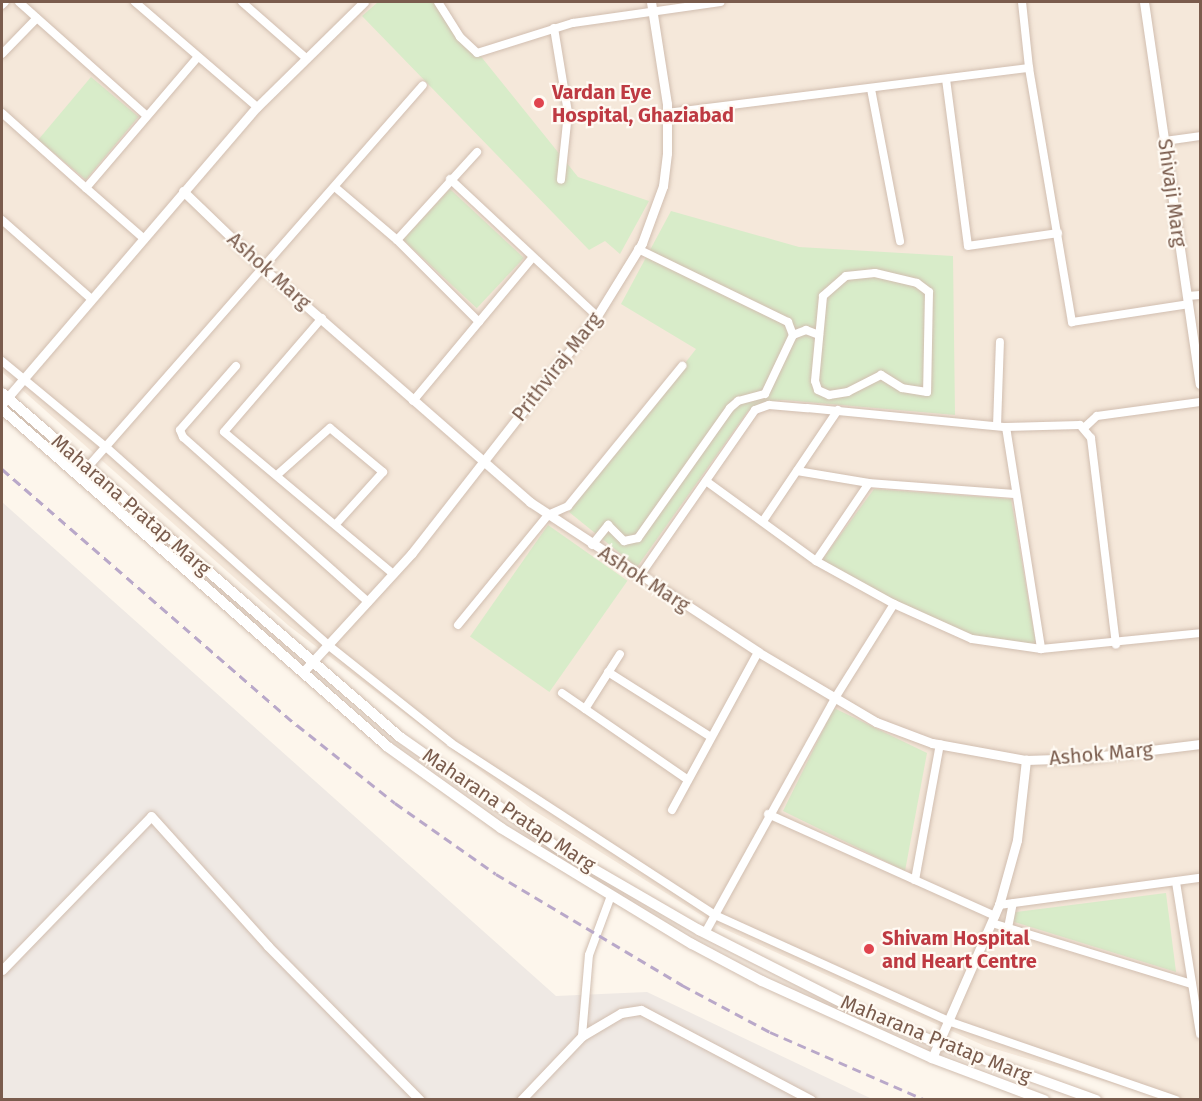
<!DOCTYPE html>
<html>
<head>
<meta charset="utf-8">
<style>
	body { margin:0 }
	#map { position:relative; width:1202px; height:1101px; overflow:hidden; background:#fdf6ec; font-family:"Fira Sans",sans-serif }
	div>[style] { position:absolute }
	.residential>* { inset:0; background:#f5e8da }
	.industrial>* { inset:0; background:#efe9e4 }
	.green>* { inset:0; background:#d8ecc9; transform-origin:0 0 }
	.roads { filter:drop-shadow(0 0 2px #d1beb0) drop-shadow(0 0 2px #d1beb0) }
	.minor>* { height:8px; margin:-4px; padding:0 4px; transform-origin:4px; border-radius:4px; background:#fff }
	.tertiary>* { height:9px; margin:-4.5px; padding:0 4.5px; transform-origin:4.5px; border-radius:4.5px; background:#fff }
	.secondary>* { height:10px; margin:-5px; padding:0 5px; transform-origin:5px; border-radius:5px; background:#fff }
	.rail>* { height:3px; margin-top:-1.5px; transform-origin:0; background:repeating-linear-gradient(90deg,#b9a8c9 0 9px,transparent 0 15px) }
	.dots>* { width:16px; height:16px; translate:-50% -50%; box-sizing:border-box; border:3px solid #fffaf3; border-radius:50% }
	span { translate:-50% -50%; white-space:nowrap; text-align:center; line-height:1.15; -webkit-text-stroke:4.5px #fffaf3; paint-order:stroke }
	.health-label { font-size:20px; color:#be3a42; font-weight:700 }
	.left { translate:0 -50%; text-align:left }
	.street-label { font-size:20px; color:#7a5c4d }
	.frame { position:absolute; inset:0; border:3px solid #7a5c4d; pointer-events:none }
</style>
</head>
<body>
<div id="map">
	<div class="residential">
		<i style="clip-path:polygon(2px 2px,1200px 2px,1200px 1099px,1165px 1099px,985px 1046px,722px 928px,530px 808px,289px 626px,2px 372px)"></i>
	</div>
	<div class="industrial">
		<i style="clip-path:polygon(2px 502px,556px 996px,647px 992px,872px 1099px,2px 1099px)"></i>
	</div>
	<div class="green">
		<i style="clip-path:polygon(378px 2px,437px 2px,578px 177px,649px 201px,620px 254px,605px 241px,589px 250px,362px 16px)"></i>
		<i style="left:91px;top:77px;width:62px;height:82px;rotate:40deg"></i>
		<i style="left:450px;top:189px;width:101px;height:69px;rotate:43deg"></i>
		<i style="clip-path:polygon(671px 211px,799px 247px,953px 256px,955px 415px,784px 400px,763px 402px,748px 411px,637px 567px,569px 512px,696px 349px,621px 304px)"></i>
		<i style="clip-path:polygon(874px 489px,1011px 499px,1036px 644px,971px 636px,888px 602px,822px 560px)"></i>
		<i style="left:548px;top:525px;width:97px;height:136px;rotate:35deg"></i>
		<i style="clip-path:polygon(834px 708px,927px 753px,905px 871px,783px 811px)"></i>
		<i style="clip-path:polygon(1166px 893px,1176px 972px,1011px 921px,1016px 912px)"></i>
	</div>
	<div class="roads">
		<div class="minor">
			<i style="left:19px;top:2px;width:171px;rotate:41.7deg"></i>
			<i style="left:135px;top:2px;width:161px;rotate:40.7deg"></i>
			<i style="left:242px;top:2px;width:85px;rotate:41.2deg"></i>
			<i style="left:438px;top:2px;width:41px;rotate:57.8deg"></i>
			<i style="left:460px;top:37px;width:23px;rotate:43deg"></i>
			<i style="left:477px;top:53px;width:101px;rotate:-17.4deg"></i>
			<i style="left:573px;top:23px;width:149px;rotate:-8.1deg"></i>
			<i style="left:1022px;top:2px;width:66px;rotate:83.9deg"></i>
			<i style="left:1029px;top:68px;width:258px;rotate:80.4deg"></i>
			<i style="left:1072px;top:322px;width:118px;rotate:-8.7deg"></i>
			<i style="left:2px;top:5px;width:4px;rotate:-45deg"></i>
			<i style="left:554px;top:28px;width:86px;rotate:80.6deg"></i>
			<i style="left:568px;top:113px;width:67px;rotate:96deg"></i>
			<i style="left:2px;top:54px;width:50px;rotate:-45.8deg"></i>
			<i style="left:946px;top:79px;width:168px;rotate:82.5deg"></i>
			<i style="left:968px;top:246px;width:91px;rotate:-8.2deg"></i>
			<i style="left:871px;top:89px;width:155px;rotate:79.2deg"></i>
			<i style="left:2px;top:113px;width:113px;rotate:41.8deg"></i>
			<i style="left:86px;top:188px;width:172px;rotate:-49.5deg"></i>
			<i style="left:667px;top:113px;width:365px;rotate:-7.1deg"></i>
			<i style="left:1165px;top:141px;width:35px;rotate:-8deg"></i>
			<i style="left:450px;top:179px;width:201px;rotate:43deg"></i>
			<i style="left:86px;top:188px;width:74px;rotate:41.2deg"></i>
			<i style="left:336px;top:188px;width:80px;rotate:40.4deg"></i>
			<i style="left:397px;top:240px;width:116px;rotate:45deg"></i>
			<i style="left:2px;top:220px;width:116px;rotate:41.5deg"></i>
			<i style="left:397px;top:240px;width:119px;rotate:-47.7deg"></i>
			<i style="left:638px;top:249px;width:167px;rotate:26deg"></i>
			<i style="left:788px;top:322px;width:14px;rotate:69deg"></i>
			<i style="left:793px;top:335px;width:14px;rotate:-21deg"></i>
			<i style="left:806px;top:330px;width:14px;rotate:21deg"></i>
			<i style="left:875px;top:273px;width:43px;rotate:13.4deg"></i>
			<i style="left:917px;top:283px;width:15px;rotate:37deg"></i>
			<i style="left:929px;top:292px;width:100px;rotate:91.1deg"></i>
			<i style="left:927px;top:392px;width:25px;rotate:-171deg"></i>
			<i style="left:902px;top:388px;width:25px;rotate:-148deg"></i>
			<i style="left:881px;top:375px;width:37px;rotate:153deg"></i>
			<i style="left:848px;top:392px;width:19px;rotate:171deg"></i>
			<i style="left:829px;top:395px;width:12px;rotate:-156deg"></i>
			<i style="left:818px;top:390px;width:9px;rotate:-108deg"></i>
			<i style="left:815px;top:381px;width:85px;rotate:-84.6deg"></i>
			<i style="left:823px;top:296px;width:30px;rotate:-41deg"></i>
			<i style="left:846px;top:276px;width:29px;rotate:-6deg"></i>
			<i style="left:1188px;top:296px;width:12px;rotate:-5deg"></i>
			<i style="left:322px;top:318px;width:150px;rotate:130.7deg"></i>
			<i style="left:224px;top:432px;width:221px;rotate:40deg"></i>
			<i style="left:2px;top:361px;width:135px;rotate:39.6deg"></i>
			<i style="left:106px;top:447px;width:297px;rotate:41.7deg"></i>
			<i style="left:328px;top:645px;width:157px;rotate:38.5deg"></i>
			<i style="left:451px;top:743px;width:315px;rotate:33.1deg"></i>
			<i style="left:715px;top:915px;width:259px;rotate:24.4deg"></i>
			<i style="left:951px;top:1022px;width:238px;rotate:19.1deg"></i>
			<i style="left:236px;top:366px;width:85px;rotate:131.2deg"></i>
			<i style="left:180px;top:430px;width:8px;rotate:67deg"></i>
			<i style="left:183px;top:437px;width:248px;rotate:41.7deg"></i>
			<i style="left:413px;top:401px;width:187px;rotate:-50.2deg"></i>
			<i style="left:997px;top:426px;width:84px;rotate:-88deg"></i>
			<i style="left:1006px;top:427px;width:225px;rotate:81deg"></i>
			<i style="left:1085px;top:427px;width:16px;rotate:-43deg"></i>
			<i style="left:1097px;top:416px;width:104px;rotate:-7.7deg"></i>
			<i style="left:87px;top:468px;width:509px;rotate:-48.74deg"></i>
			<i style="left:797px;top:471px;width:73px;rotate:9.5deg"></i>
			<i style="left:277px;top:475px;width:71px;rotate:-41.6deg"></i>
			<i style="left:330px;top:428px;width:69px;rotate:39.7deg"></i>
			<i style="left:383px;top:472px;width:70px;rotate:132.1deg"></i>
			<i style="left:706px;top:481px;width:136px;rotate:36deg"></i>
			<i style="left:816px;top:561px;width:89px;rotate:28.9deg"></i>
			<i style="left:894px;top:604px;width:85px;rotate:24.2deg"></i>
			<i style="left:972px;top:639px;width:70px;rotate:8.2deg"></i>
			<i style="left:1041px;top:649px;width:160px;rotate:-5.7deg"></i>
			<i style="left:763px;top:521px;width:134px;rotate:-56deg"></i>
			<i style="left:592px;top:545px;width:26px;rotate:-51deg"></i>
			<i style="left:608px;top:525px;width:23px;rotate:45deg"></i>
			<i style="left:624px;top:541px;width:14px;rotate:-12deg"></i>
			<i style="left:638px;top:538px;width:159px;rotate:-54.7deg"></i>
			<i style="left:730px;top:408px;width:11px;rotate:-41deg"></i>
			<i style="left:738px;top:401px;width:28px;rotate:-15deg"></i>
			<i style="left:765px;top:394px;width:65px;rotate:-64.6deg"></i>
			<i style="left:816px;top:561px;width:94px;rotate:-55.8deg"></i>
			<i style="left:869px;top:483px;width:145px;rotate:4.3deg"></i>
			<i style="left:639px;top:577px;width:203px;rotate:-55.2deg"></i>
			<i style="left:755px;top:410px;width:15px;rotate:-20deg"></i>
			<i style="left:769px;top:405px;width:38px;rotate:5deg"></i>
			<i style="left:807px;top:408px;width:200px;rotate:5.5deg"></i>
			<i style="left:1006px;top:427px;width:74px;rotate:-1.5deg"></i>
			<i style="left:1080px;top:425px;width:17px;rotate:50deg"></i>
			<i style="left:1091px;top:438px;width:208px;rotate:83.1deg"></i>
			<i style="left:458px;top:625px;width:142px;rotate:-50.7deg"></i>
			<i style="left:548px;top:515px;width:22px;rotate:-24deg"></i>
			<i style="left:568px;top:506px;width:181px;rotate:-50.8deg"></i>
			<i style="left:608px;top:672px;width:122px;rotate:32.3deg"></i>
			<i style="left:562px;top:693px;width:153px;rotate:34.6deg"></i>
			<i style="left:585px;top:709px;width:65px;rotate:-57.5deg"></i>
			<i style="left:672px;top:810px;width:180px;rotate:-61.4deg"></i>
			<i style="left:768px;top:814px;width:249px;rotate:24.2deg"></i>
			<i style="left:915px;top:880px;width:138px;rotate:-79.6deg"></i>
			<i style="left:1176px;top:882px;width:154px;rotate:81deg"></i>
			<i style="left:999px;top:905px;width:203px;rotate:-7.7deg"></i>
			<i style="left:992px;top:923px;width:209px;rotate:17deg"></i>
			<i style="left:1008px;top:928px;width:25px;rotate:-79deg"></i>
			<i style="left:705px;top:933px;width:269px;rotate:-61deg"></i>
			<i style="left:835px;top:698px;width:111px;rotate:-57.9deg"></i>
			<i style="left:582px;top:1036px;width:81px;rotate:-85.1deg"></i>
			<i style="left:589px;top:955px;width:63px;rotate:-69.6deg"></i>
		</div>
		<div class="tertiary">
			<i style="left:1144px;top:2px;width:386px;rotate:81.7deg"></i>
			<i style="left:183px;top:191px;width:112px;rotate:43.9deg"></i>
			<i style="left:264px;top:269px;width:354px;rotate:41.2deg"></i>
			<i style="left:530px;top:502px;width:273px;rotate:33.3deg"></i>
			<i style="left:758px;top:652px;width:137px;rotate:30.7deg"></i>
			<i style="left:876px;top:722px;width:60px;rotate:20.6deg"></i>
			<i style="left:932px;top:743px;width:96px;rotate:10.3deg"></i>
			<i style="left:1026px;top:760px;width:60px;rotate:-1.9deg"></i>
			<i style="left:1086px;top:758px;width:115px;rotate:-7deg"></i>
			<i style="left:2px;top:404px;width:391px;rotate:-49.4deg"></i>
			<i style="left:257px;top:107px;width:150px;rotate:-44.5deg"></i>
			<i style="left:303px;top:672px;width:161px;rotate:-47.5deg"></i>
			<i style="left:412px;top:553px;width:301px;rotate:-52deg"></i>
			<i style="left:597px;top:316px;width:86px;rotate:-58.3deg"></i>
			<i style="left:642px;top:243px;width:61px;rotate:-69.8deg"></i>
			<i style="left:663px;top:186px;width:33px;rotate:-83deg"></i>
			<i style="left:667px;top:153px;width:49px;rotate:-90deg"></i>
			<i style="left:667px;top:104px;width:103px;rotate:-98.9deg"></i>
			<i style="left:2px;top:970px;width:214px;rotate:-45.9deg"></i>
			<i style="left:151px;top:816px;width:175px;rotate:48deg"></i>
			<i style="left:268px;top:946px;width:216px;rotate:45.4deg"></i>
			<i style="left:932px;top:1058px;width:167px;rotate:-66.4deg"></i>
			<i style="left:999px;top:905px;width:67px;rotate:-74.5deg"></i>
			<i style="left:1017px;top:840px;width:81px;rotate:-83.6deg"></i>
			<i style="left:521px;top:1100px;width:88px;rotate:-46.4deg"></i>
			<i style="left:582px;top:1036px;width:45px;rotate:-30.5deg"></i>
			<i style="left:621px;top:1013px;width:20px;rotate:-9deg"></i>
			<i style="left:641px;top:1010px;width:192px;rotate:27.9deg"></i>
		</div>
		<div class="secondary">
			<i style="left:2px;top:393px;width:526px;rotate:40.84deg"></i>
			<i style="left:400px;top:737px;width:197px;rotate:35.1deg"></i>
			<i style="left:561px;top:850px;width:160px;rotate:30.1deg"></i>
			<i style="left:699px;top:930px;width:164px;rotate:26.9deg"></i>
			<i style="left:845px;top:1004px;width:101px;rotate:22.8deg"></i>
			<i style="left:938px;top:1043px;width:168px;rotate:19.8deg"></i>
			<i style="left:2px;top:409px;width:513px;rotate:41.21deg"></i>
			<i style="left:388px;top:747px;width:139px;rotate:35.6deg"></i>
			<i style="left:501px;top:828px;width:223px;rotate:31.3deg"></i>
			<i style="left:692px;top:944px;width:79px;rotate:27.9deg"></i>
			<i style="left:762px;top:981px;width:187px;rotate:24.4deg"></i>
			<i style="left:932px;top:1058px;width:120px;rotate:20.6deg"></i>
		</div>
	</div>
	<div class="rail">
		<i style="left:2px;top:469px;width:391px;rotate:41deg"></i>
		<i style="left:297px;top:725px;width:125px;rotate:38.5deg"></i>
		<i style="left:395px;top:803px;width:123px;rotate:35.1deg"></i>
		<i style="left:496px;top:874px;width:217px;rotate:30.8deg"></i>
		<i style="left:682px;top:985px;width:100px;rotate:28.1deg"></i>
		<i style="left:770px;top:1032px;width:170px;rotate:23.6deg"></i>
	</div>
	<div class="dots">
		<i style="left:539px;top:103px;background:#e0444e"></i>
		<i style="left:869px;top:949px;background:#e0444e"></i>
	</div>
	<div class="health-label">
		<span class="left" style="left:552px;top:104px">Vardan Eye<br>Hospital, Ghaziabad</span>
		<span class="left" style="left:882px;top:950px">Shivam Hospital<br>and Heart Centre</span>
	</div>
	<div class="street-label">
		<span style="left:1172px;top:193px;rotate:82deg">Shivaji Marg</span>
		<span style="left:269px;top:271px;rotate:42deg">Ashok Marg</span>
		<span style="left:557px;top:367px;rotate:-52deg">Prithviraj Marg</span>
		<span style="left:131px;top:505px;rotate:41deg">Maharana Pratap Marg</span>
		<span style="left:644px;top:579px;rotate:33deg">Ashok Marg</span>
		<span style="left:1101px;top:754px;rotate:-5deg">Ashok Marg</span>
		<span style="left:509px;top:810px;rotate:34deg">Maharana Pratap Marg</span>
		<span style="left:936px;top:1039px;rotate:22deg">Maharana Pratap Marg</span>
	</div>
	<div class="frame"></div>
</div>
</body>
</html>
